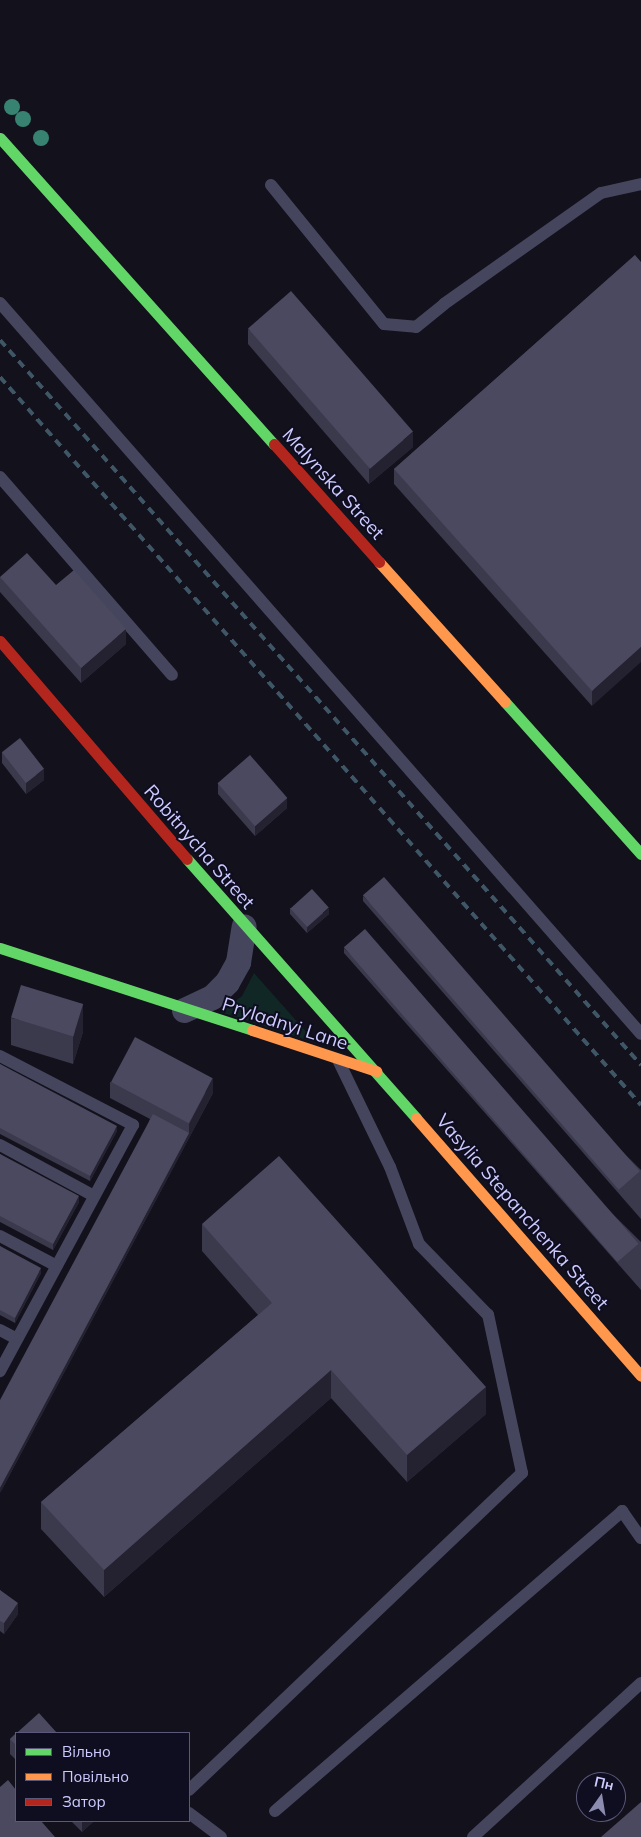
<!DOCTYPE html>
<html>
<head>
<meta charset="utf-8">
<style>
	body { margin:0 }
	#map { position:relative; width:641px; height:1837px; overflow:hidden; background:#12111c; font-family:Mulish,sans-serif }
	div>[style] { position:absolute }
	.green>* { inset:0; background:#102726 }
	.lane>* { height:12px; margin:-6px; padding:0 6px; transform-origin:6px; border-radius:6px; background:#45465d }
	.street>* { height:25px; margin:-12.5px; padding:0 12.5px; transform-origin:12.5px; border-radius:12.5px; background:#45465d }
	.fast>* { height:11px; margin:-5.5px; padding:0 5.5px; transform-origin:5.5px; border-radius:5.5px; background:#63d668 }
	.slow>* { height:11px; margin:-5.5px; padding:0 5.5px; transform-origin:5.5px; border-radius:5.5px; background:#ff974d }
	.jam>* { height:11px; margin:-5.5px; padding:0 5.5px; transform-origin:5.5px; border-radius:5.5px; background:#b3261e }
	.rail>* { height:4px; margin-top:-2px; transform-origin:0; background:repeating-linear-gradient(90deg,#3e5665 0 8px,transparent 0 14px) }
	.trees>* { width:16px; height:16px; margin:-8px; border-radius:50%; background:#388271 }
	.wall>* { inset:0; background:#3b394c }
	.shaded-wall>* { inset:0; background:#242230 }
	.building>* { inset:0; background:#4b495f; transform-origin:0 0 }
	span { translate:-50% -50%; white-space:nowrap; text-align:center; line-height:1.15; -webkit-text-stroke:4px #0f0d20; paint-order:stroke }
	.street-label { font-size:19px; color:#ceccff }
	.legend { position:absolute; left:15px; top:1732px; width:175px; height:90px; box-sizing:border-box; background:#0f0d20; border:1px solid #5b5979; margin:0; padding:6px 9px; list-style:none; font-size:15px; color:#ceccff }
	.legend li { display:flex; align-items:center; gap:10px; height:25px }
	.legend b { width:25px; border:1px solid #5b5979 }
	.north { position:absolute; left:576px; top:1772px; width:50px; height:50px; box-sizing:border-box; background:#0f0d20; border:1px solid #5b5979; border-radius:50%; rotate:13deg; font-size:14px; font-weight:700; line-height:20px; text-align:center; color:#ceccff }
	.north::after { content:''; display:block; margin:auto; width:18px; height:22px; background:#8c8bb0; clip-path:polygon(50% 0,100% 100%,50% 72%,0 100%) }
</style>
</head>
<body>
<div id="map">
	<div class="green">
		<i style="clip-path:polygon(254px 973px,316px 1043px,220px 1012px,242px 996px)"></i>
	</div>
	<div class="lane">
		<i style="left:271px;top:185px;width:179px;rotate:50.9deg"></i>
		<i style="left:384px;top:324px;width:32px;rotate:5deg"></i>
		<i style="left:416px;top:327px;width:36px;rotate:-39deg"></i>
		<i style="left:444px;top:304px;width:192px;rotate:-35.3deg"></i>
		<i style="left:601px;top:193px;width:41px;rotate:-12.7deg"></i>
		<i style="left:0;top:303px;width:972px;rotate:48.75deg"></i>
		<i style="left:0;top:477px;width:262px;rotate:49deg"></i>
		<i style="left:0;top:1056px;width:150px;rotate:27.4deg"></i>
		<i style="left:133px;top:1125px;width:280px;rotate:118.4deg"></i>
		<i style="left:0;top:1145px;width:107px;rotate:28.5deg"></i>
		<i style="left:0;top:1236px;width:64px;rotate:27.8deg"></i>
		<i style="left:0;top:1330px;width:19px;rotate:28deg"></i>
		<i style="left:189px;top:1790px;width:460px;rotate:-43.6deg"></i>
		<i style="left:522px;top:1473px;width:162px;rotate:-102.1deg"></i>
		<i style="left:488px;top:1315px;width:99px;rotate:-134.2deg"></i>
		<i style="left:419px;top:1244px;width:82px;rotate:-110.6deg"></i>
		<i style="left:390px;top:1167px;width:119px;rotate:-115.9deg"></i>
		<i style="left:275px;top:1811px;width:459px;rotate:-40.8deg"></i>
		<i style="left:622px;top:1511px;width:33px;rotate:55deg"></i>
		<i style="left:189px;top:1813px;width:40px;rotate:37deg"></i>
		<i style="left:473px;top:1837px;width:228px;rotate:-42.5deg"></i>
	</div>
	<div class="street">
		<i style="left:184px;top:1010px;width:31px;rotate:-25deg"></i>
		<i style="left:212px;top:997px;width:21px;rotate:-45deg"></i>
		<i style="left:227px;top:982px;width:23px;rotate:-61deg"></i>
		<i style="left:238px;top:962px;width:36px;rotate:-81deg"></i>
	</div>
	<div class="fast">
		<i style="left:0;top:138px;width:411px;rotate:48.2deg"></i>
		<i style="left:505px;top:702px;width:204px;rotate:48.2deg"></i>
		<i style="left:187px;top:859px;width:346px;rotate:48.5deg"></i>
		<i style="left:0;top:948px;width:265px;rotate:18deg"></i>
	</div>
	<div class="slow">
		<i style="left:379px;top:562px;width:188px;rotate:48deg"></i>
		<i style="left:252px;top:1030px;width:131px;rotate:18.3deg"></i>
		<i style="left:416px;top:1118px;width:342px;rotate:48.9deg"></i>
	</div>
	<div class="jam">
		<i style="left:274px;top:444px;width:158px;rotate:48.3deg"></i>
		<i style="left:0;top:641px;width:287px;rotate:49.4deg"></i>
	</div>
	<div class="rail">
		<i style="left:0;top:340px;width:968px;rotate:48.52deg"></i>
		<i style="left:0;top:377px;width:970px;rotate:48.64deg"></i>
	</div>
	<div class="trees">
		<i style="left:12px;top:107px"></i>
		<i style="left:23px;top:119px"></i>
		<i style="left:41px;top:138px"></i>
	</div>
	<div class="wall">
		<i style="clip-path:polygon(635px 255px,592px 706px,394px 484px,394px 469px)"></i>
		<i style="clip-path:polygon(248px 329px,413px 447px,369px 484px,248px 344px)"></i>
		<i style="clip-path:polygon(0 577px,56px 585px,126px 644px,81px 683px,0 592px)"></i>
		<i style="clip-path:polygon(2px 752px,44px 780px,26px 794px,2px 763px)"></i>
		<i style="clip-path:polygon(218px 783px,287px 808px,255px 836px,218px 794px)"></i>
		<i style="clip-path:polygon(363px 896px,641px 1170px,641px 1219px,363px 901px)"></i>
		<i style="clip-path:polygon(290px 908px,329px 914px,307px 933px,290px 914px)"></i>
		<i style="clip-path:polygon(344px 948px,641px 1242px,641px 1290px,344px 953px)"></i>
		<i style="clip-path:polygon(11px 1018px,83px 1032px,73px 1064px,11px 1045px)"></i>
		<i style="clip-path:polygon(0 1064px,117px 1131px,90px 1181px,0 1134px)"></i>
		<i style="clip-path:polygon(110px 1082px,213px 1093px,0 1493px,150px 1119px,110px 1098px)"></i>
		<i style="clip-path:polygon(0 1154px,79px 1202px,53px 1250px,0 1222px)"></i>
		<i style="clip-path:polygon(202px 1224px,486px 1414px,407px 1482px,331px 1398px,104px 1597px,41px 1529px,41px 1502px,258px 1315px,202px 1251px)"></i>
		<i style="clip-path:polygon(0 1246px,41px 1273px,15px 1323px,0 1315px)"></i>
		<i style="clip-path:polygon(0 1590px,18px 1614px,4px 1634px,0 1631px)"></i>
		<i style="clip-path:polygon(16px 1733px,16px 1760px,10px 1754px,10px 1739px)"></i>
		<i style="clip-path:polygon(71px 1821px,94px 1821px,82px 1832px)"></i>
	</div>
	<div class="shaded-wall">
		<i style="clip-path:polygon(413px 432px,413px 447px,369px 484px,369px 469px)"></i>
		<i style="clip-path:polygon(126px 629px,126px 644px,81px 683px,81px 668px)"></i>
		<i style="clip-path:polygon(641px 647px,641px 662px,592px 706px,592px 691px)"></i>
		<i style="clip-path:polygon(44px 769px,44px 780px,26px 794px,26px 783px)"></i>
		<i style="clip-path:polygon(287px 798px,287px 808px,255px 836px,255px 826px)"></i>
		<i style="clip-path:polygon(329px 908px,329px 914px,307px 933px,307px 927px)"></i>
		<i style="clip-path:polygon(83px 1004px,83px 1032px,73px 1064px,73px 1037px)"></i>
		<i style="clip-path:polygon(213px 1078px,213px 1093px,0 1493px,0 1488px,189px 1133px,189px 1124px)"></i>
		<i style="clip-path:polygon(117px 1126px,117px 1131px,90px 1181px,90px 1176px)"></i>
		<i style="clip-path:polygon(79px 1196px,79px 1202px,53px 1250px,53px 1244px)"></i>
		<i style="clip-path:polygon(41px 1268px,41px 1273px,15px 1323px,15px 1318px)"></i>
		<i style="clip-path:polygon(331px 1370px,331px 1398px,104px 1597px,104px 1570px)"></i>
		<i style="clip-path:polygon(486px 1387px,486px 1414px,407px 1482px,407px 1455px)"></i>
		<i style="clip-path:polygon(18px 1603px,18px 1614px,4px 1634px,4px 1623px)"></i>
		<i style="clip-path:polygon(82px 1821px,94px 1821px,82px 1832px)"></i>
	</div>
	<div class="building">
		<i style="clip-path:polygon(635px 255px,641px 262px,641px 647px,592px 691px,394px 469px)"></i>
		<i style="left:291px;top:291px;width:186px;height:57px;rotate:49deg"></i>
		<i style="clip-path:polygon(27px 553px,56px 585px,74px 570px,126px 629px,81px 668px,0 577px)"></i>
		<i style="left:20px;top:738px;width:39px;height:23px;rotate:52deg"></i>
		<i style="left:250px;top:755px;width:57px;height:43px;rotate:49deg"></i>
		<i style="left:384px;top:877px;width:390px;height:28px;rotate:49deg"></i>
		<i style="left:312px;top:889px;width:25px;height:29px;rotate:48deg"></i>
		<i style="left:365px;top:929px;width:417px;height:28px;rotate:49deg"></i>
		<i style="left:21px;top:985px;width:65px;height:34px;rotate:17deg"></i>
		<i style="left:135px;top:1037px;width:88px;height:51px;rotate:28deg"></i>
		<i style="clip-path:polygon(0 1064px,117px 1126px,90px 1176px,0 1128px)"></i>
		<i style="clip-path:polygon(153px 1114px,189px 1133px,0 1488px,0 1400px)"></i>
		<i style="clip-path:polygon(0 1154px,79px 1196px,53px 1244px,0 1216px)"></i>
		<i style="clip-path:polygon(279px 1156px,486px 1387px,407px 1455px,331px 1370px,104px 1570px,41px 1502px,272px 1303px,202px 1224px)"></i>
		<i style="clip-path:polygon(0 1246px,41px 1268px,15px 1318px,0 1310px)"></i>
		<i style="clip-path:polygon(0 1590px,18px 1603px,4px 1623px,0 1621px)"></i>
		<i style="clip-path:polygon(39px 1713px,57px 1733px,16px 1733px,16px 1745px,10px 1739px)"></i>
		<i style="clip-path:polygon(8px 1780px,16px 1790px,16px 1821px,41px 1821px,55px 1837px,0 1837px,0 1787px)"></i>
		<i style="clip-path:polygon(641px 1802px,641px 1837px,601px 1837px)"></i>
	</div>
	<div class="street-label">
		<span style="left:333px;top:484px;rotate:48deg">Malynska Street</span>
		<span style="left:199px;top:847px;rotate:49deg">Robitnycha Street</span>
		<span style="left:285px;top:1024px;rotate:18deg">Pryladnyi Lane</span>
		<span style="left:522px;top:1212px;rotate:49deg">Vasylia Stepanchenka Street</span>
	</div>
	<ul class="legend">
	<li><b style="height:6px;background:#63d668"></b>Вільно</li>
	<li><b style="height:6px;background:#ff974d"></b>Повільно</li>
	<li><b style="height:6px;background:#b3261e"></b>Затор</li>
	</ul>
	<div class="north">Пн</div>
</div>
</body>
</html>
